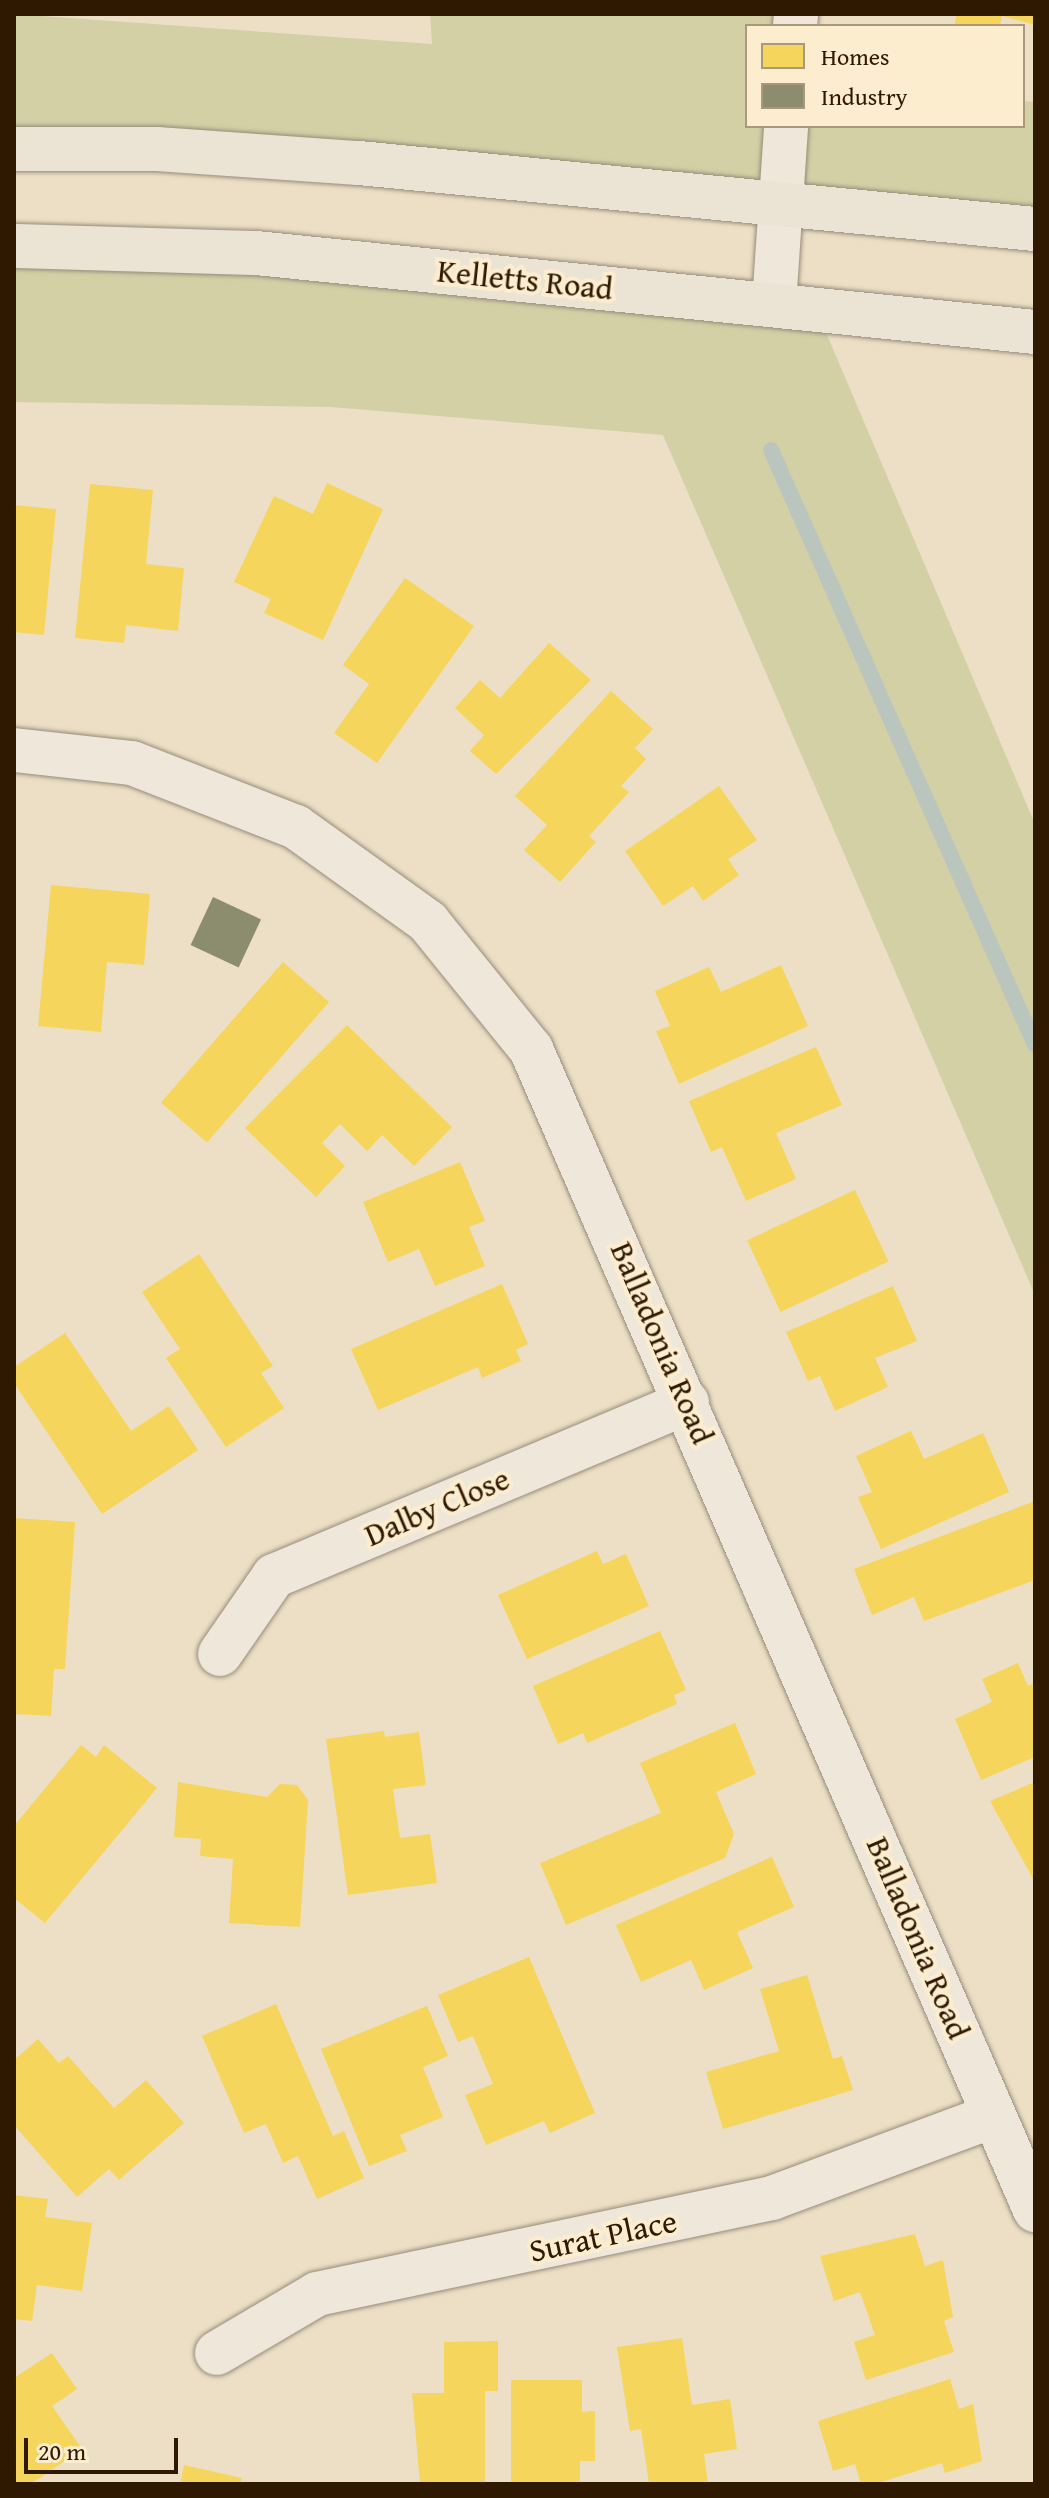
<!DOCTYPE html>
<html>
<head>
<meta charset="utf-8">
<style>
	body { margin:0 }
	#map { position:relative; width:1049px; height:2498px; overflow:hidden; background:#ecdfc5; font-family:"Gentium Book Plus",serif }
	div>[style] { position:absolute }
	.green>* { inset:0; background:#d4d0a6 }
	.homes>* { inset:0; background:#f6d55c; transform-origin:0 0 }
	.industry>* { inset:0; background:#8c8c6e; transform-origin:0 0 }
	.stream>* { height:16px; margin:-8px; padding:0 8px; transform-origin:8px; border-radius:8px; background:#bac6bd }
	.roads { filter:drop-shadow(0 0 2px #978c7b) drop-shadow(0 0 2px #978c7b) }
	.minor>* { height:44px; margin:-22px; padding:0 22px; transform-origin:22px; border-radius:22px; background:#eee7da }
	.primary>* { height:44px; margin:-22px; padding:0 22px; transform-origin:22px; border-radius:22px; background:#ebe3d4 }
	span { translate:-50% -50%; white-space:nowrap; text-align:center; line-height:1.15; -webkit-text-stroke:8px #fdedcf; paint-order:stroke }
	.street-label { font-size:32px; color:#2f1900 }
	.frame { position:absolute; inset:0; border:16px solid #2f1900; pointer-events:none }
	.legend { position:absolute; left:745px; top:24px; width:280px; height:104px; box-sizing:border-box; background:#fdedcf; border:2px solid #ab987c; margin:0; padding:10px 14px; list-style:none; font-size:24px; color:#2f1900 }
	.legend li { display:flex; align-items:center; gap:16px; height:40px }
	.legend b { width:40px; border:2px solid #ab987c }
	.scale { position:absolute; left:24px; top:2438px; width:154px; height:36px; box-sizing:border-box; border:4px solid #2f1900; border-top:0; padding-left:10px; font-size:24px; line-height:28px; white-space:nowrap; color:#2f1900; -webkit-text-stroke:6px #fdedcf; paint-order:stroke }
</style>
</head>
<body>
<div id="map">
	<div class="green">
		<i style="clip-path:polygon(14px 14px,432px 44px,430px 14px,796px 14px,795px 26px,747px 26px,747px 126px,1023px 126px,1023px 101px,1035px 102px,1035px 229px,14px 149px)"></i>
		<i style="clip-path:polygon(14px 246px,816px 309px,1035px 824px,1035px 1295px,663px 435px,331px 407px,14px 402px)"></i>
	</div>
	<div class="homes">
		<i style="clip-path:polygon(957px 14px,1035px 14px,1035px 25px,1002px 16px,1000px 26px,954px 26px)"></i>
		<i style="clip-path:polygon(327px 483px,383px 509px,323px 640px,264px 613px,271px 599px,234px 582px,274px 496px,313px 514px)"></i>
		<i style="clip-path:polygon(90px 484px,153px 490px,146px 564px,184px 568px,178px 631px,126px 625px,124px 643px,75px 638px)"></i>
		<i style="clip-path:polygon(14px 505px,56px 509px,44px 635px,14px 632px)"></i>
		<i style="clip-path:polygon(405px 578px,474px 626px,377px 763px,334px 733px,369px 684px,343px 665px)"></i>
		<i style="clip-path:polygon(549px 643px,591px 680px,496px 774px,470px 751px,484px 735px,455px 708px,480px 680px,500px 698px)"></i>
		<i style="clip-path:polygon(611px 691px,653px 729px,635px 748px,646px 759px,621px 786px,629px 792px,589px 836px,596px 842px,560px 882px,524px 850px,547px 825px,515px 796px)"></i>
		<i style="clip-path:polygon(719px 786px,757px 840px,728px 859px,739px 875px,703px 901px,693px 886px,663px 906px,625px 851px)"></i>
		<i style="clip-path:polygon(51px 885px,150px 894px,144px 965px,107px 962px,101px 1032px,38px 1026px)"></i>
		<i style="left:283px;top:962px;width:61px;height:186px;rotate:41deg"></i>
		<i style="clip-path:polygon(781px 965px,808px 1026px,679px 1084px,656px 1031px,670px 1026px,655px 991px,709px 967px,721px 992px)"></i>
		<i style="clip-path:polygon(347px 1025px,452px 1127px,414px 1166px,382px 1135px,367px 1151px,340px 1124px,322px 1143px,345px 1166px,316px 1197px,245px 1128px)"></i>
		<i style="clip-path:polygon(816px 1047px,842px 1105px,776px 1133px,796px 1179px,746px 1201px,722px 1147px,711px 1152px,689px 1101px)"></i>
		<i style="clip-path:polygon(460px 1162px,485px 1221px,469px 1227px,485px 1266px,435px 1286px,419px 1249px,388px 1262px,363px 1202px)"></i>
		<i style="left:855px;top:1190px;width:79px;height:119px;rotate:65deg"></i>
		<i style="clip-path:polygon(199px 1254px,273px 1366px,261px 1373px,284px 1408px,226px 1447px,166px 1358px,180px 1349px,142px 1292px)"></i>
		<i style="clip-path:polygon(502px 1284px,528px 1344px,516px 1350px,521px 1361px,482px 1378px,478px 1367px,378px 1410px,351px 1349px)"></i>
		<i style="clip-path:polygon(893px 1286px,917px 1341px,875px 1358px,888px 1387px,835px 1411px,820px 1376px,808px 1381px,786px 1332px)"></i>
		<i style="clip-path:polygon(65px 1333px,131px 1431px,169px 1406px,198px 1450px,102px 1514px,14px 1383px,14px 1367px)"></i>
		<i style="clip-path:polygon(911px 1431px,924px 1459px,983px 1433px,1009px 1492px,881px 1549px,858px 1497px,872px 1492px,856px 1456px)"></i>
		<i style="clip-path:polygon(1035px 1501px,1035px 1580px,924px 1621px,914px 1597px,872px 1615px,854px 1569px)"></i>
		<i style="clip-path:polygon(14px 1518px,75px 1522px,65px 1669px,54px 1669px,51px 1716px,14px 1714px)"></i>
		<i style="clip-path:polygon(597px 1551px,603px 1564px,626px 1554px,649px 1606px,527px 1659px,498px 1595px)"></i>
		<i style="clip-path:polygon(660px 1631px,686px 1690px,674px 1695px,677px 1704px,587px 1743px,583px 1733px,558px 1744px,533px 1686px)"></i>
		<i style="clip-path:polygon(1018px 1663px,1028px 1686px,1035px 1683px,1035px 1757px,981px 1780px,955px 1719px,992px 1702px,982px 1679px)"></i>
		<i style="clip-path:polygon(735px 1723px,756px 1774px,716px 1792px,734px 1834px,725px 1858px,566px 1925px,540px 1863px,661px 1813px,640px 1763px)"></i>
		<i style="clip-path:polygon(384px 1731px,385px 1737px,419px 1732px,426px 1785px,393px 1789px,400px 1838px,430px 1834px,437px 1883px,348px 1895px,326px 1739px)"></i>
		<i style="clip-path:polygon(81px 1745px,96px 1757px,104px 1745px,157px 1788px,45px 1923px,14px 1898px,14px 1826px)"></i>
		<i style="clip-path:polygon(178px 1782px,267px 1797px,280px 1784px,297px 1785px,308px 1800px,300px 1927px,229px 1923px,233px 1859px,200px 1856px,201px 1839px,174px 1837px)"></i>
		<i style="clip-path:polygon(1035px 1782px,1035px 1882px,990px 1801px)"></i>
		<i style="clip-path:polygon(772px 1857px,794px 1907px,737px 1932px,753px 1968px,704px 1990px,691px 1960px,641px 1982px,616px 1925px)"></i>
		<i style="clip-path:polygon(529px 1957px,595px 2113px,550px 2133px,544px 2121px,486px 2145px,465px 2095px,493px 2084px,473px 2036px,458px 2042px,438px 1995px)"></i>
		<i style="clip-path:polygon(807px 1975px,833px 2059px,842px 2056px,853px 2090px,723px 2129px,706px 2072px,779px 2051px,760px 1989px)"></i>
		<i style="clip-path:polygon(276px 2004px,333px 2136px,344px 2131px,364px 2178px,317px 2199px,298px 2156px,283px 2163px,266px 2124px,244px 2133px,202px 2036px)"></i>
		<i style="clip-path:polygon(427px 2006px,448px 2056px,423px 2067px,443px 2117px,400px 2135px,407px 2151px,369px 2166px,321px 2049px)"></i>
		<i style="clip-path:polygon(38px 2039px,59px 2063px,68px 2056px,114px 2108px,146px 2080px,184px 2123px,119px 2180px,109px 2169px,77px 2197px,14px 2125px,14px 2060px)"></i>
		<i style="clip-path:polygon(14px 2195px,48px 2199px,45px 2217px,92px 2223px,82px 2291px,37px 2285px,32px 2321px,14px 2319px)"></i>
		<i style="clip-path:polygon(915px 2234px,925px 2266px,943px 2260px,953px 2317px,944px 2321px,954px 2352px,866px 2380px,854px 2342px,875px 2335px,860px 2292px,834px 2301px,820px 2256px)"></i>
		<i style="clip-path:polygon(682px 2338px,692px 2405px,730px 2399px,737px 2449px,704px 2454px,708px 2484px,649px 2484px,641px 2429px,630px 2431px,617px 2347px)"></i>
		<i style="clip-path:polygon(498px 2341px,498px 2391px,485px 2391px,485px 2484px,420px 2484px,412px 2393px,444px 2393px,444px 2342px)"></i>
		<i style="clip-path:polygon(52px 2353px,77px 2389px,52px 2406px,82px 2449px,31px 2484px,14px 2484px,14px 2378px)"></i>
		<i style="clip-path:polygon(950px 2379px,959px 2409px,973px 2404px,982px 2461px,945px 2473px,942px 2463px,875px 2484px,861px 2484px,855px 2464px,833px 2471px,818px 2421px)"></i>
		<i style="clip-path:polygon(511px 2380px,582px 2380px,582px 2412px,595px 2411px,595px 2461px,580px 2461px,580px 2484px,511px 2484px)"></i>
		<i style="clip-path:polygon(184px 2465px,242px 2478px,240px 2484px,180px 2484px)"></i>
	</div>
	<div class="industry">
		<i style="left:213px;top:897px;width:53px;height:53px;rotate:25deg"></i>
	</div>
	<div class="stream">
		<i style="left:771px;top:450px;width:651px;rotate:66.07deg"></i>
	</div>
	<div class="roads">
		<div class="minor">
			<i style="left:795px;top:26px;width:12px;rotate:-85deg"></i>
			<i style="left:774px;top:304px;width:178px;rotate:-86.1deg"></i>
			<i style="left:14px;top:750px;width:119px;rotate:6.3deg"></i>
			<i style="left:132px;top:763px;width:176px;rotate:21.3deg"></i>
			<i style="left:296px;top:827px;width:163px;rotate:35.7deg"></i>
			<i style="left:428px;top:922px;width:164px;rotate:51deg"></i>
			<i style="left:531px;top:1049px;width:1266px;rotate:66.53deg"></i>
			<i style="left:220px;top:1654px;width:95px;rotate:-55.3deg"></i>
			<i style="left:274px;top:1576px;width:448px;rotate:-22.8deg"></i>
			<i style="left:217px;top:2353px;width:116px;rotate:-30.5deg"></i>
			<i style="left:317px;top:2294px;width:465px;rotate:-11.9deg"></i>
			<i style="left:772px;top:2198px;width:236px;rotate:-20.4deg"></i>
		</div>
		<div class="primary">
			<i style="left:14px;top:149px;width:143px"></i>
			<i style="left:157px;top:149px;width:202px;rotate:4deg"></i>
			<i style="left:359px;top:163px;width:679px;rotate:5.58deg"></i>
			<i style="left:14px;top:246px;width:242px;rotate:1.7deg"></i>
			<i style="left:256px;top:253px;width:783px;rotate:5.79deg"></i>
		</div>
	</div>
	<div class="street-label">
		<span style="left:525px;top:280px;rotate:6deg">Kelletts Road</span>
		<span style="left:662px;top:1343px;rotate:67deg">Balladonia Road</span>
		<span style="left:437px;top:1507px;rotate:-23deg">Dalby Close</span>
		<span style="left:918px;top:1938px;rotate:67deg">Balladonia Road</span>
		<span style="left:603px;top:2236px;rotate:-12deg">Surat Place</span>
	</div>
	<div class="frame"></div>
	<ul class="legend">
	<li><b style="height:22px;background:#f6d55c"></b>Homes</li>
	<li><b style="height:22px;background:#8c8c6e"></b>Industry</li>
	</ul>
	<div class="scale">20 m</div>
</div>
</body>
</html>
